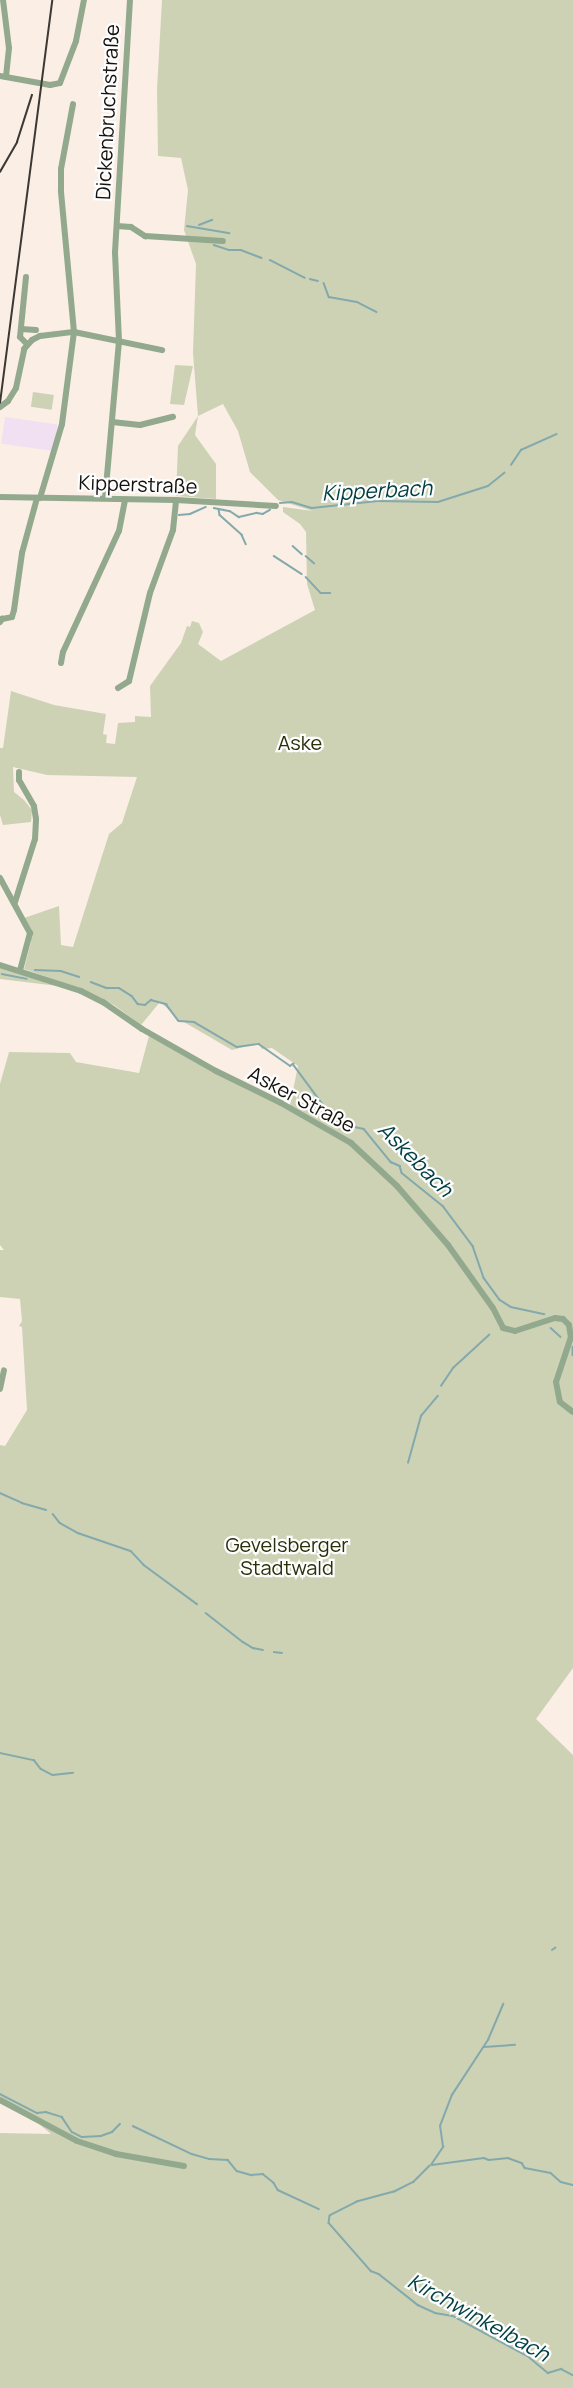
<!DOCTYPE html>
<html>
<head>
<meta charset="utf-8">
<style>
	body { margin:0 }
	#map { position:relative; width:573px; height:2388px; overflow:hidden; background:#faeee5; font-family:Manrope,sans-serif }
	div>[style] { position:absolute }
	.education>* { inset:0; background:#f1e0f2; transform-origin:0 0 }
	.green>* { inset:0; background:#cdd2b5; transform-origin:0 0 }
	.stream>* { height:1.5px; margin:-0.75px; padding:0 0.75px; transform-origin:0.75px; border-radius:0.75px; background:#83a9ac }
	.minor>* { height:6px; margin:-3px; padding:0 3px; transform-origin:3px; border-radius:3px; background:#92a98e }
	.rail>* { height:1.5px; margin:-0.75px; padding:0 0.75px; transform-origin:0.75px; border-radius:0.75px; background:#3d3834 }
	span { translate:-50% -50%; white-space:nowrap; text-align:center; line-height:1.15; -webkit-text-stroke:4.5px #fdfdfd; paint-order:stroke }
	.street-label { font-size:20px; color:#14100d }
	.park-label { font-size:20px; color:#2a2f08 }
	.water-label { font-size:21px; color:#004044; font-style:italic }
</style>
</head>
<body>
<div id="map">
	<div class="education">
		<i style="left:5px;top:417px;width:53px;height:27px;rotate:8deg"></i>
	</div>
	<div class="green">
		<i style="clip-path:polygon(162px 0,573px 0,573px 1668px,536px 1719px,573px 1755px,573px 2388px,0 2388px,0 2133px,51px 2134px,32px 2118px,0 2099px,0 1445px,5px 1446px,27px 1410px,22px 1327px,19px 1326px,22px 1321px,20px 1299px,0 1297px,0 1250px,4px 1250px,0 1245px,0 1084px,9px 1052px,70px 1053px,76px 1062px,139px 1073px,149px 1036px,213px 1072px,289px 1110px,298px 1066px,272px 1048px,262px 1049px,258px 1043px,232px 1050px,184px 1022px,179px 1022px,174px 1014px,160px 1002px,141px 1025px,114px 1005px,86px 991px,24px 969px,31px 942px,24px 918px,59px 906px,61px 945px,73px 947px,109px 834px,122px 823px,137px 777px,47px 775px,13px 767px,14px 792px,24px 800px,32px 810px,31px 822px,3px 825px,0 815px,0 748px,3px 748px,11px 691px,54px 705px,106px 714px,103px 734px,107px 735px,106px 743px,115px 744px,118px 723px,135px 722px,135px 716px,151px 717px,150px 686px,181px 643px,187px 626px,190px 627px,192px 621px,199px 623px,203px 632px,198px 644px,221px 661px,315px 610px,307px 584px,306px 532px,300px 524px,283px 512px,283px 507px,313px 511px,278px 500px,250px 472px,238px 431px,223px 404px,198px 416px,195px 435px,216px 464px,216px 499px,176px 496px,178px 446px,198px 416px,193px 353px,196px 264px,184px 230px,188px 190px,181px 158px,158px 156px,157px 89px)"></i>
		<i style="clip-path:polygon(175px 365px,193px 366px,184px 405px,170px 404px)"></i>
		<i style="left:33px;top:392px;width:21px;height:15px;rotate:8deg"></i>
		<i style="clip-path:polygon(0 965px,58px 986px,0 979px)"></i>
	</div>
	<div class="stream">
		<i style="left:199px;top:225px;width:14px;rotate:-21deg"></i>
		<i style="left:187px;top:226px;width:43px;rotate:9.5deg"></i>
		<i style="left:214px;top:245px;width:16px;rotate:18deg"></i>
		<i style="left:229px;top:250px;width:12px"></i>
		<i style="left:241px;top:250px;width:22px;rotate:21deg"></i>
		<i style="left:270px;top:260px;width:39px;rotate:27deg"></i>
		<i style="left:310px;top:279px;width:8px;rotate:14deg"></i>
		<i style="left:324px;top:283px;width:15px;rotate:70deg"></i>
		<i style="left:329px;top:297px;width:28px;rotate:10deg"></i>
		<i style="left:357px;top:302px;width:22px;rotate:27deg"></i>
		<i style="left:511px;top:465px;width:18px;rotate:-56deg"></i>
		<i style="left:521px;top:450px;width:39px;rotate:-24deg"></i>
		<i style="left:280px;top:503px;width:12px;rotate:-5deg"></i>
		<i style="left:292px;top:502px;width:21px;rotate:17deg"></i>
		<i style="left:312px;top:508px;width:66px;rotate:-6.1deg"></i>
		<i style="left:378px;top:501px;width:60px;rotate:1deg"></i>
		<i style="left:438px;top:502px;width:52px;rotate:-17.7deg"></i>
		<i style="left:488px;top:486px;width:21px;rotate:-39deg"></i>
		<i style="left:214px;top:508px;width:16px;rotate:11deg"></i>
		<i style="left:230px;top:511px;width:11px;rotate:34deg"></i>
		<i style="left:239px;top:517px;width:18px;rotate:-13deg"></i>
		<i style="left:257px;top:513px;width:6px;rotate:9deg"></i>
		<i style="left:263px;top:514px;width:8px;rotate:-30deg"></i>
		<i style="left:219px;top:509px;width:6px;rotate:81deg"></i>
		<i style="left:220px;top:515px;width:30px;rotate:42deg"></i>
		<i style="left:242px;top:535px;width:10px;rotate:66deg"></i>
		<i style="left:179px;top:515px;width:11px;rotate:-5deg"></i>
		<i style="left:190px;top:514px;width:17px;rotate:-24deg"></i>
		<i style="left:293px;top:546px;width:12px;rotate:42deg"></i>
		<i style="left:274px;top:556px;width:33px;rotate:33deg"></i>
		<i style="left:306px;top:556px;width:11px;rotate:41deg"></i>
		<i style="left:306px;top:577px;width:22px;rotate:47deg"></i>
		<i style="left:321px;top:593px;width:9px"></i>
		<i style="left:35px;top:970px;width:26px;rotate:2deg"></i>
		<i style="left:61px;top:971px;width:19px;rotate:18deg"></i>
		<i style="left:2px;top:974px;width:25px;rotate:11deg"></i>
		<i style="left:91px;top:982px;width:17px;rotate:21deg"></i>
		<i style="left:107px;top:988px;width:12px"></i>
		<i style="left:119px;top:988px;width:15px;rotate:32deg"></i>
		<i style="left:132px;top:996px;width:10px;rotate:53deg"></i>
		<i style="left:138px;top:1004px;width:7px;rotate:8deg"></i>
		<i style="left:145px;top:1005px;width:8px;rotate:-40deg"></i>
		<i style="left:151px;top:1000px;width:16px;rotate:15deg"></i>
		<i style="left:166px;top:1004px;width:21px;rotate:53deg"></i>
		<i style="left:179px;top:1021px;width:15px;rotate:4deg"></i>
		<i style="left:194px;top:1022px;width:50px;rotate:30.2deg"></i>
		<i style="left:237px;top:1047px;width:22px;rotate:-8deg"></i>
		<i style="left:259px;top:1044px;width:38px;rotate:35deg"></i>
		<i style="left:290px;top:1066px;width:4px;rotate:-34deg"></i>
		<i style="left:293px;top:1064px;width:57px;rotate:53.5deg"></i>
		<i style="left:327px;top:1110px;width:28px;rotate:35deg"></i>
		<i style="left:350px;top:1126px;width:14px;rotate:12deg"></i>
		<i style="left:364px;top:1129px;width:43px;rotate:50.7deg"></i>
		<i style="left:391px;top:1162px;width:10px;rotate:24deg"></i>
		<i style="left:400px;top:1166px;width:7px;rotate:74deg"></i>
		<i style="left:402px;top:1173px;width:53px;rotate:38.8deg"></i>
		<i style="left:443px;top:1206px;width:50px;rotate:53.1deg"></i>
		<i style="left:473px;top:1246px;width:34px;rotate:71deg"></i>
		<i style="left:484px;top:1278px;width:27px;rotate:54deg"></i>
		<i style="left:500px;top:1300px;width:13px;rotate:32deg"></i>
		<i style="left:511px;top:1307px;width:34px;rotate:12deg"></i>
		<i style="left:551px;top:1328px;width:13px;rotate:42deg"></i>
		<i style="left:573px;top:1347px;width:8px;rotate:90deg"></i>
		<i style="left:441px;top:1386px;width:22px;rotate:-56deg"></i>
		<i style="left:453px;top:1368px;width:49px;rotate:-42.5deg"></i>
		<i style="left:408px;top:1463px;width:49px;rotate:-74.5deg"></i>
		<i style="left:421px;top:1416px;width:26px;rotate:-50deg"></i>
		<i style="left:0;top:1493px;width:24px;rotate:24deg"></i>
		<i style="left:22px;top:1503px;width:25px;rotate:16deg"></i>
		<i style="left:53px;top:1514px;width:11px;rotate:52deg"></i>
		<i style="left:60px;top:1523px;width:21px;rotate:29deg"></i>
		<i style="left:78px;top:1533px;width:56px;rotate:18.8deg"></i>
		<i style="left:131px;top:1551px;width:19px;rotate:47deg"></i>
		<i style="left:144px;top:1565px;width:66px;rotate:36.3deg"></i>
		<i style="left:206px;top:1613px;width:47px;rotate:38.1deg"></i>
		<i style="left:243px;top:1642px;width:12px;rotate:31deg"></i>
		<i style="left:253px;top:1648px;width:10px;rotate:11deg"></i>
		<i style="left:274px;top:1652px;width:8px;rotate:7deg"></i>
		<i style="left:0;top:1753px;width:35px;rotate:12deg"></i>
		<i style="left:34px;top:1760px;width:11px;rotate:52deg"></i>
		<i style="left:41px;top:1769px;width:13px;rotate:27deg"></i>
		<i style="left:53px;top:1775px;width:20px;rotate:-6deg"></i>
		<i style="left:552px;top:1950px;width:4px;rotate:-34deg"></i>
		<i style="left:484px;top:2047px;width:31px;rotate:-4deg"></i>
		<i style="left:0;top:2094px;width:42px;rotate:27.2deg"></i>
		<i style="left:37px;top:2113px;width:9px;rotate:-6deg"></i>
		<i style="left:46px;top:2112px;width:17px;rotate:17deg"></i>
		<i style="left:62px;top:2117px;width:18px;rotate:56deg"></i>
		<i style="left:72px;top:2132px;width:11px;rotate:27deg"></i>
		<i style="left:82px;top:2137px;width:19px;rotate:-3deg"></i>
		<i style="left:101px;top:2136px;width:12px;rotate:-20deg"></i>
		<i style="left:112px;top:2132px;width:11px;rotate:-45deg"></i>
		<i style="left:133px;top:2126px;width:65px;rotate:25.4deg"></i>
		<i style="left:192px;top:2154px;width:18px;rotate:16deg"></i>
		<i style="left:209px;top:2159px;width:19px;rotate:3deg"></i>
		<i style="left:228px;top:2160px;width:14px;rotate:51deg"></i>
		<i style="left:237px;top:2171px;width:15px;rotate:16deg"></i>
		<i style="left:251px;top:2175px;width:12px;rotate:-5deg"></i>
		<i style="left:263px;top:2174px;width:14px;rotate:39deg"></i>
		<i style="left:274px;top:2183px;width:8px;rotate:60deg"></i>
		<i style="left:278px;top:2190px;width:45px;rotate:24.9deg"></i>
		<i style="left:431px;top:2165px;width:22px;rotate:-56deg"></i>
		<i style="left:443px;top:2147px;width:21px;rotate:-98deg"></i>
		<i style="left:440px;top:2126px;width:33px;rotate:-69deg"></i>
		<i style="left:452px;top:2095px;width:66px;rotate:-56.8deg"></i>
		<i style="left:488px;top:2040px;width:39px;rotate:-67deg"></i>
		<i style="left:432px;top:2165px;width:52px;rotate:-7.7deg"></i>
		<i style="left:484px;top:2158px;width:5px;rotate:22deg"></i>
		<i style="left:489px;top:2160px;width:19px;rotate:-6deg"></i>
		<i style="left:508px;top:2158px;width:15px;rotate:20deg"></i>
		<i style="left:522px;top:2163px;width:6px;rotate:59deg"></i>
		<i style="left:525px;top:2168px;width:26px;rotate:11deg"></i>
		<i style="left:551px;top:2173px;width:13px;rotate:42deg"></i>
		<i style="left:561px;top:2182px;width:12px;rotate:14deg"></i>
		<i style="left:430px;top:2166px;width:23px;rotate:135deg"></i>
		<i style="left:414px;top:2182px;width:22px;rotate:153deg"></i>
		<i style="left:394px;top:2192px;width:38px;rotate:165deg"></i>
		<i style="left:357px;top:2202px;width:30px;rotate:153deg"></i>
		<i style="left:330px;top:2216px;width:7px;rotate:98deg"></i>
		<i style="left:329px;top:2223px;width:64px;rotate:48.8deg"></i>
		<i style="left:371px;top:2271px;width:9px;rotate:21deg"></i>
		<i style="left:379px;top:2274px;width:50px;rotate:38.5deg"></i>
		<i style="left:418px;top:2305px;width:19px;rotate:25deg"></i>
		<i style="left:435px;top:2313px;width:18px;rotate:9deg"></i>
		<i style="left:453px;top:2316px;width:86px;rotate:28.3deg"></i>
		<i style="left:529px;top:2357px;width:25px;rotate:40deg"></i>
		<i style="left:548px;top:2373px;width:14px;rotate:-17deg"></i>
		<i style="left:561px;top:2369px;width:13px;rotate:27deg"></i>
	</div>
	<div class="minor">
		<i style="left:3px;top:0;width:48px;rotate:82.9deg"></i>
		<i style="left:9px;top:48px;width:29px;rotate:96deg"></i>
		<i style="left:0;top:76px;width:51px;rotate:10.2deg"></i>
		<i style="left:50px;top:85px;width:10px;rotate:-11deg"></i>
		<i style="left:60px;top:83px;width:45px;rotate:-69.1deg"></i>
		<i style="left:76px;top:41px;width:42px;rotate:-79deg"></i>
		<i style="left:117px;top:226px;width:14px;rotate:4deg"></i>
		<i style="left:131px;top:227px;width:17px;rotate:33deg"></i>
		<i style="left:145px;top:236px;width:78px;rotate:3.7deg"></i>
		<i style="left:26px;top:277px;width:60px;rotate:95.7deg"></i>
		<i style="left:20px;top:337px;width:10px;rotate:45deg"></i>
		<i style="left:21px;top:329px;width:15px;rotate:4deg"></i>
		<i style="left:0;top:407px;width:10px;rotate:-37deg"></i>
		<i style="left:8px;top:401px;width:15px;rotate:-58deg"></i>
		<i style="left:16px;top:388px;width:40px;rotate:-78deg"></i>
		<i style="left:24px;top:349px;width:12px;rotate:-48deg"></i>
		<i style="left:32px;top:340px;width:9px;rotate:-27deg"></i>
		<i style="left:40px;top:336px;width:34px;rotate:-7deg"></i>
		<i style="left:74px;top:332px;width:90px;rotate:11.6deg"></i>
		<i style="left:112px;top:422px;width:28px;rotate:6deg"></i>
		<i style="left:140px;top:425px;width:34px;rotate:-14deg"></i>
		<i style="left:0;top:497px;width:176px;rotate:1deg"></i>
		<i style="left:176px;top:500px;width:100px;rotate:3.4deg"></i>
		<i style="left:40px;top:498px;width:77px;rotate:-73.4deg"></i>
		<i style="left:62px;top:424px;width:93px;rotate:-82.6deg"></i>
		<i style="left:74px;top:332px;width:142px;rotate:-95.3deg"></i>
		<i style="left:61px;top:191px;width:22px;rotate:-90deg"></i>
		<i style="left:61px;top:169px;width:66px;rotate:-79.5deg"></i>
		<i style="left:105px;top:498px;width:158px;rotate:-84.9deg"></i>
		<i style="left:119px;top:341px;width:89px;rotate:-92.6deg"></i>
		<i style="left:115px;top:252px;width:252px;rotate:-86.6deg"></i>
		<i style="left:0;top:622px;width:4px;rotate:-56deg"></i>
		<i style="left:2px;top:619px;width:10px;rotate:-11deg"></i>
		<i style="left:12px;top:617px;width:7px;rotate:-74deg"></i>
		<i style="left:14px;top:610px;width:58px;rotate:-82deg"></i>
		<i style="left:22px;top:553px;width:57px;rotate:-74.7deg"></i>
		<i style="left:61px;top:663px;width:11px;rotate:-80deg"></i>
		<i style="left:63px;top:652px;width:133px;rotate:-65.2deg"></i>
		<i style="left:119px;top:531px;width:32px;rotate:-79deg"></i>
		<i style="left:118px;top:688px;width:13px;rotate:-32deg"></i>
		<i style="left:129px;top:681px;width:90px;rotate:-76.6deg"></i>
		<i style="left:150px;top:593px;width:67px;rotate:-69.9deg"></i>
		<i style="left:173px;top:530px;width:30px;rotate:-84deg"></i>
		<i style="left:0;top:878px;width:63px;rotate:61.4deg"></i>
		<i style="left:30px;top:933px;width:38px;rotate:105deg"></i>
		<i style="left:15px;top:902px;width:66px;rotate:-72.4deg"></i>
		<i style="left:35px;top:839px;width:20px;rotate:-87deg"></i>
		<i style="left:36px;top:819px;width:13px;rotate:-99deg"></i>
		<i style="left:34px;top:806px;width:30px;rotate:-120deg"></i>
		<i style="left:19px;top:780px;width:8px;rotate:-90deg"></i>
		<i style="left:0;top:965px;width:85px;rotate:17.8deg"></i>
		<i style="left:81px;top:991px;width:25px;rotate:27deg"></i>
		<i style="left:103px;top:1002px;width:47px;rotate:34.7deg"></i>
		<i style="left:142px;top:1029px;width:85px;rotate:29.6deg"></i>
		<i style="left:216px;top:1071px;width:72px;rotate:26.2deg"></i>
		<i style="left:281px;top:1103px;width:81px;rotate:29.7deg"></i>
		<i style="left:351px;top:1143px;width:63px;rotate:43.1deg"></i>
		<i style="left:397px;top:1186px;width:78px;rotate:49.2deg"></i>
		<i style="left:448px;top:1245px;width:77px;rotate:54.5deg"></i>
		<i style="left:493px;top:1308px;width:22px;rotate:63deg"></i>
		<i style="left:503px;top:1328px;width:12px;rotate:14deg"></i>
		<i style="left:515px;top:1331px;width:42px;rotate:-18deg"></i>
		<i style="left:555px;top:1318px;width:8px;rotate:7deg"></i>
		<i style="left:563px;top:1319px;width:8px;rotate:45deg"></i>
		<i style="left:569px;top:1325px;width:12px;rotate:81deg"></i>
		<i style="left:571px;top:1337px;width:47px;rotate:108.4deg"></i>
		<i style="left:556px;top:1382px;width:20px;rotate:79deg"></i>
		<i style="left:560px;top:1402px;width:16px;rotate:38deg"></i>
		<i style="left:0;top:1389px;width:19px;rotate:-78deg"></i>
		<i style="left:0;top:2100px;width:87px;rotate:28deg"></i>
		<i style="left:77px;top:2141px;width:41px;rotate:18.4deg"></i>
		<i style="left:116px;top:2154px;width:69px;rotate:10deg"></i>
	</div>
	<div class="rail">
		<i style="left:0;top:172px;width:34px;rotate:-60deg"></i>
		<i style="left:17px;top:142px;width:49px;rotate:-72.3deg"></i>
		<i style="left:0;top:403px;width:406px;rotate:-82.6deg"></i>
	</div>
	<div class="street-label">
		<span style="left:107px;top:112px;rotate:-87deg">Dickenbruchstraße</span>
		<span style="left:138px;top:484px;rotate:2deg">Kipperstraße</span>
		<span style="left:302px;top:1099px;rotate:28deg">Asker Straße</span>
	</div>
	<div class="park-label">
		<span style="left:300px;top:742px">Aske</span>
		<span style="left:287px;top:1556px">Gevelsberger<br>Stadtwald</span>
	</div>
	<div class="water-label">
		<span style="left:377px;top:490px;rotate:-3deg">Kipperbach</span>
		<span style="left:416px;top:1159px;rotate:45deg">Askebach</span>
		<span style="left:479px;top:2317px;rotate:29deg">Kirchwinkelbach</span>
	</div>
</div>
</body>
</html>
